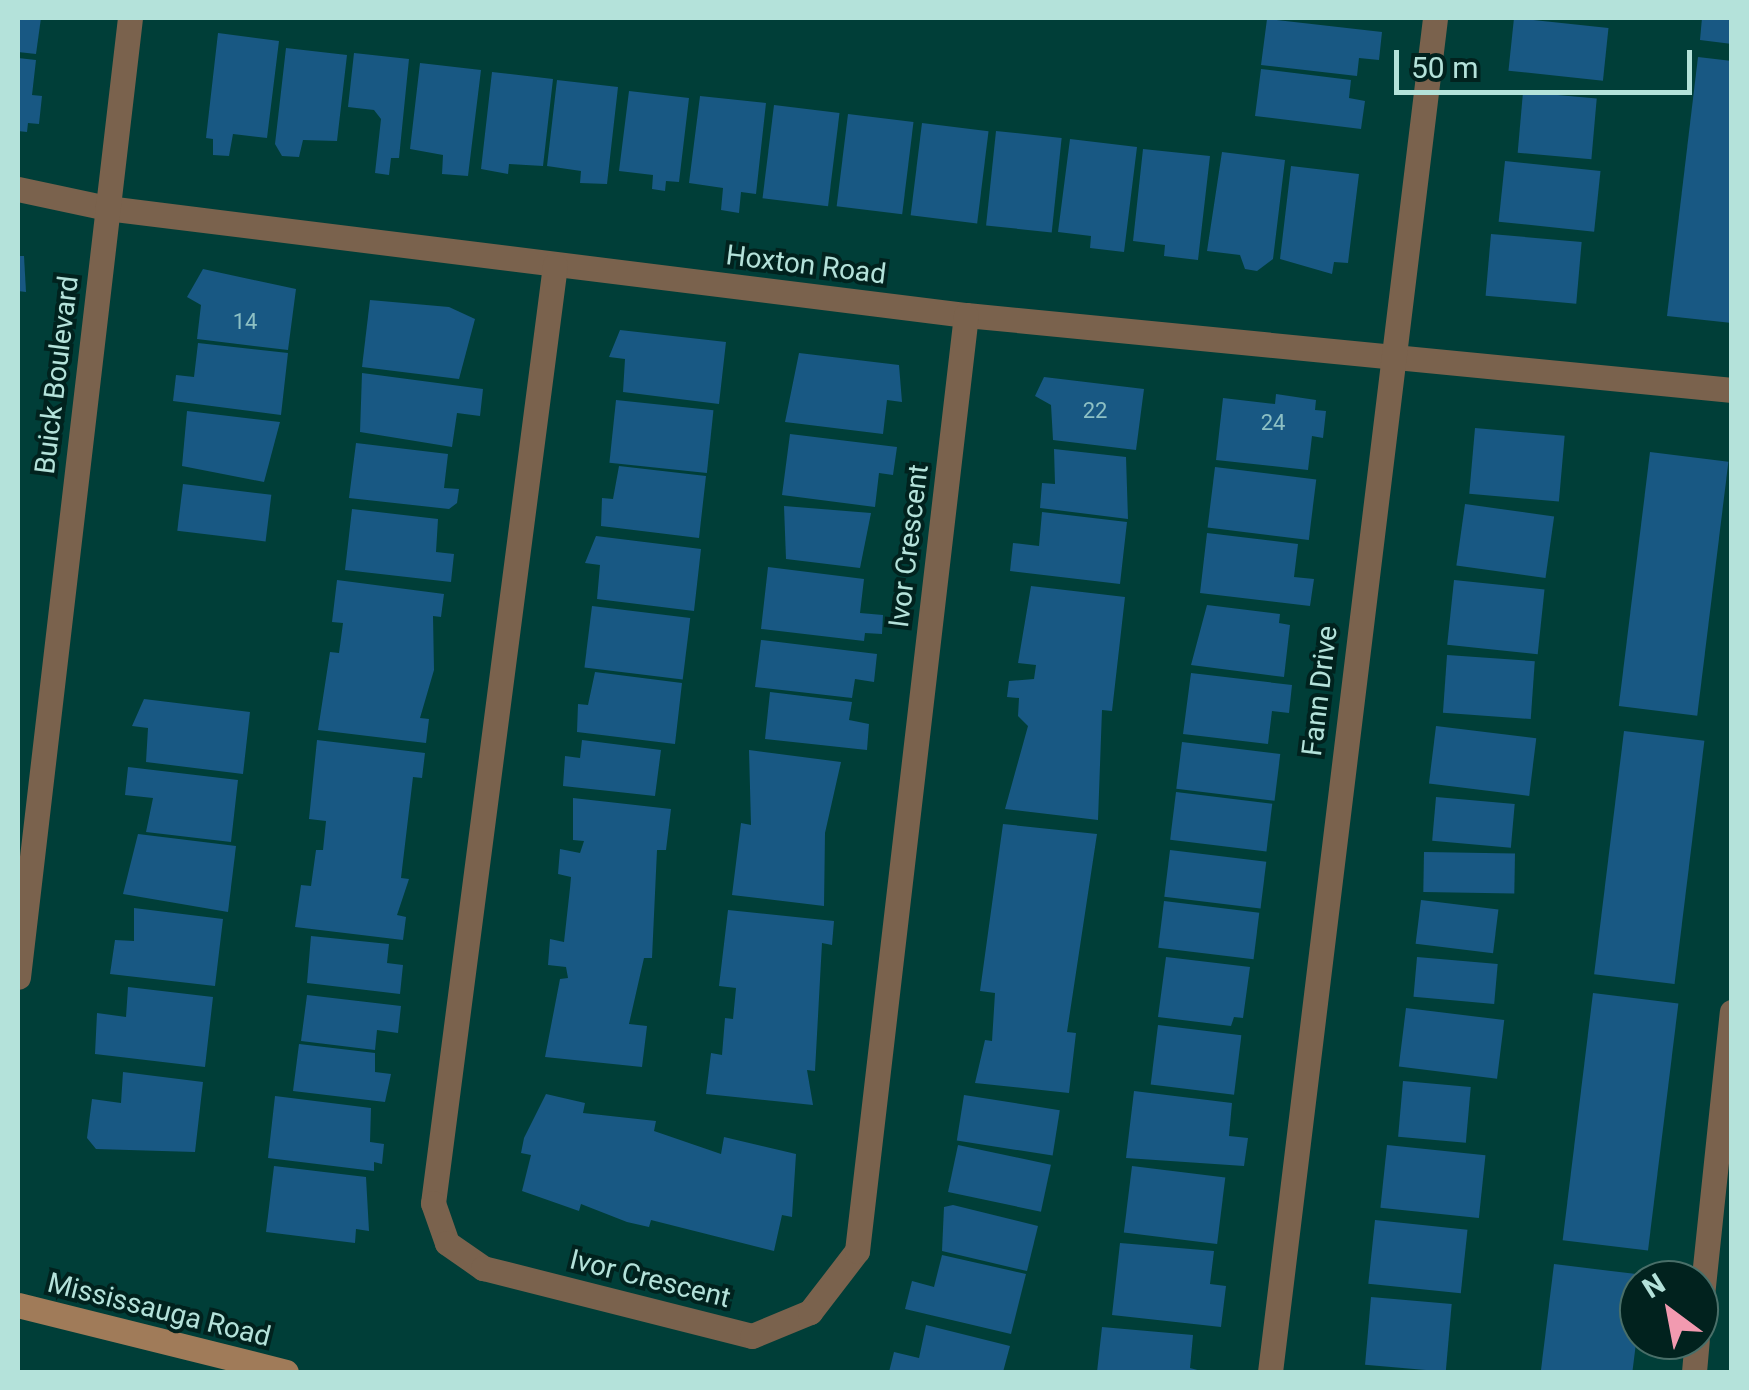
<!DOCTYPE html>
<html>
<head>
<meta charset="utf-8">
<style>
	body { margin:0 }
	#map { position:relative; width:1749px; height:1390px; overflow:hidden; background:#003e38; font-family:Roboto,sans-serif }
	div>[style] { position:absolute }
	.building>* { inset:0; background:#185883; transform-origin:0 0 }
	.minor>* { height:25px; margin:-12.5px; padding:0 12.5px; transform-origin:12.5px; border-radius:12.5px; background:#7a624d }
	.tertiary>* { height:25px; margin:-12.5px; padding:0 12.5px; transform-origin:12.5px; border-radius:12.5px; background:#7a624d }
	.secondary>* { height:25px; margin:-12.5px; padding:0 12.5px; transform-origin:12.5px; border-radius:12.5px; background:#a07b59 }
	span { translate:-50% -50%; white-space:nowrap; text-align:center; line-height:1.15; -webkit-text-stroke:8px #01221e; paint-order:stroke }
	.number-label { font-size:22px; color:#8dc0c4 }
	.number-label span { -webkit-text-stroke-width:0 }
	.street-label { font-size:28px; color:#b4e2da }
	.frame { position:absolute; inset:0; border:20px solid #b4e2da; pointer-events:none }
	.north { position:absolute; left:1619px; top:1260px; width:100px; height:100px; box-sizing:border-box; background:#01221e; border:2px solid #496f69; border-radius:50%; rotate:328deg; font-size:28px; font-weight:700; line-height:40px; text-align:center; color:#b4e2da }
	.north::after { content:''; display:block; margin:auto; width:35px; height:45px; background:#f29ab0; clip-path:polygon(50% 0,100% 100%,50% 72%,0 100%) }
	.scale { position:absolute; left:1394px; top:50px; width:298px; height:45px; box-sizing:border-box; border:5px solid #b4e2da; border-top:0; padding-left:12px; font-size:30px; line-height:35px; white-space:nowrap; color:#b4e2da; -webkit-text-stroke:8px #01221e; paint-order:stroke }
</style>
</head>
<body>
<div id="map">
	<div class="building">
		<i style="clip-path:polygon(18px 18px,41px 18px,36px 54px,18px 52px)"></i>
		<i style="left:1514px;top:18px;width:95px;height:53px;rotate:6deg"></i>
		<i style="clip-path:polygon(1702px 18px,1732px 18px,1732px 44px,1700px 40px)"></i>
		<i style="clip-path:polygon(1267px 19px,1382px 32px,1379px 60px,1359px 58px,1357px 76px,1261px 65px)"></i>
		<i style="clip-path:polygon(218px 33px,279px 41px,267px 138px,233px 134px,229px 156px,213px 155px,213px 139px,206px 138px)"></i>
		<i style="clip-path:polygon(286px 48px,347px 55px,337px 141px,303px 140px,299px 157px,282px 156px,275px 144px)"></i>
		<i style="clip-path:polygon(354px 53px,409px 59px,399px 158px,391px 158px,389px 175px,375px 173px,381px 119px,374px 110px,348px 107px)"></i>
		<i style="clip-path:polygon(1698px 57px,1732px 61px,1732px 323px,1667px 316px)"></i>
		<i style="clip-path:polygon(18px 58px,36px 60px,32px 95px,42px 96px,39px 124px,28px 123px,27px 132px,18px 131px)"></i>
		<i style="clip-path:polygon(420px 63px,481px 70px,468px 176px,442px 174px,443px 155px,410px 149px)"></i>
		<i style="clip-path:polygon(1261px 69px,1351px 80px,1349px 98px,1365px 101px,1361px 129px,1255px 116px)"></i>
		<i style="clip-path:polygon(492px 72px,553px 79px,543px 166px,509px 164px,508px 174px,481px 169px)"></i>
		<i style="clip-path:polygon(557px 80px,618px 87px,607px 184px,580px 183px,581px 171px,547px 166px)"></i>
		<i style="clip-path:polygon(629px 91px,689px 98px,679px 182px,666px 181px,665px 191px,652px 189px,653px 175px,619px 171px)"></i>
		<i style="left:1523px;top:92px;width:74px;height:61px;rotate:5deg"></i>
		<i style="clip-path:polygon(700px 96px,766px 103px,756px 194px,741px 192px,739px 213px,721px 210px,723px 188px,689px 183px)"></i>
		<i style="left:774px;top:105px;width:66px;height:94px;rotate:7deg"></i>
		<i style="left:848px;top:114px;width:66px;height:93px;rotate:7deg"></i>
		<i style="left:922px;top:123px;width:67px;height:93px;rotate:7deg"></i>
		<i style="left:996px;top:131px;width:66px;height:95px;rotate:6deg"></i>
		<i style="clip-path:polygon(1070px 139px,1137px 147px,1124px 252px,1090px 248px,1091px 236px,1058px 232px)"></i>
		<i style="clip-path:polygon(1143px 149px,1210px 156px,1198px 260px,1164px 256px,1165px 245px,1133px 241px)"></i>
		<i style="clip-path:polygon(1222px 152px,1285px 160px,1273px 259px,1257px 271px,1245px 269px,1240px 255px,1207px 251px)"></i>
		<i style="left:1505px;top:161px;width:96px;height:61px;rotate:6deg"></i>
		<i style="clip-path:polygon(1291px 166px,1359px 174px,1348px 263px,1334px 262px,1332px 274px,1280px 259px)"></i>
		<i style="left:1491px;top:234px;width:91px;height:62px;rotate:5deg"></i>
		<i style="clip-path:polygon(18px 256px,24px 256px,26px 292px,18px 291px)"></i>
		<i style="clip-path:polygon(203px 269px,296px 289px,288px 350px,197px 339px,201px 305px,187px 297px)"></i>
		<i style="clip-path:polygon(370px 300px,449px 307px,475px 319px,459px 379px,362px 367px)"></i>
		<i style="clip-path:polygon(620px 330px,726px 342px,719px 404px,623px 392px,625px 359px,609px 357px)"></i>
		<i style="clip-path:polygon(198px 343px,288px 353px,281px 415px,173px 401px,176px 375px,194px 377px)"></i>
		<i style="clip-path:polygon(799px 353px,899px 365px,902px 402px,887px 400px,883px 434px,785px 422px)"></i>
		<i style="clip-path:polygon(362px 373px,483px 389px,480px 416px,457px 413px,452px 447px,360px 432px)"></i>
		<i style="clip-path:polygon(1044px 377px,1144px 389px,1136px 450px,1053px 440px,1051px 405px,1035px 396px)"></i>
		<i style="clip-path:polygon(1276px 394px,1316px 400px,1315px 410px,1326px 411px,1323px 438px,1312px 436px,1308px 470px,1216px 460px,1223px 398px,1275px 404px)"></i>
		<i style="left:616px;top:400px;width:98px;height:63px;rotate:6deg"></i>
		<i style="clip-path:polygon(187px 411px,280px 422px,264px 482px,182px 466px)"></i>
		<i style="left:1475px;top:428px;width:90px;height:66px;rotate:5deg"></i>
		<i style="clip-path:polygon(790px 434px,897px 447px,893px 475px,879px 473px,875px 507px,782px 495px)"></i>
		<i style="clip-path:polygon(356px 443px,448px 454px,444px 488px,459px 489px,457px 503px,449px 509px,349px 498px)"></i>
		<i style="clip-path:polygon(1054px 449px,1126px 457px,1128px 519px,1040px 508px,1042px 483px,1055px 484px)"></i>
		<i style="left:1650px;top:452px;width:79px;height:256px;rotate:7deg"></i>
		<i style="clip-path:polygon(619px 466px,706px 476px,699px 538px,601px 526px,602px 498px,613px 499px)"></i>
		<i style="left:1215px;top:467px;width:102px;height:61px;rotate:7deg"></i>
		<i style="left:183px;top:484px;width:89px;height:47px;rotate:7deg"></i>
		<i style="left:1465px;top:504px;width:90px;height:62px;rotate:8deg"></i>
		<i style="clip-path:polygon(784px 506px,871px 513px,860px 568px,786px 559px)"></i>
		<i style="clip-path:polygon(352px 509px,438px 519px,436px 552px,454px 554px,451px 582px,345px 570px)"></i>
		<i style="clip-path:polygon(1042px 512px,1127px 522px,1120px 584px,1010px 571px,1013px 543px,1039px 546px)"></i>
		<i style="clip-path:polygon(1207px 533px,1298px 544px,1294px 577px,1314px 579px,1310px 606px,1200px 593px)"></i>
		<i style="clip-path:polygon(596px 536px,701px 549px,694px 611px,597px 599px,600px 565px,585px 563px)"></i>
		<i style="clip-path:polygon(768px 567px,864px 579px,860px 613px,883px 615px,882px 634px,865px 633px,864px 641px,761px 629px)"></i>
		<i style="clip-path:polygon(337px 580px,444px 594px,441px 617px,433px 616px,434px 670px,420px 718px,429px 719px,426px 743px,318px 730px,330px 652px,339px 653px,343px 623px,332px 622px)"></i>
		<i style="left:1454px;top:580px;width:91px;height:65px;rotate:6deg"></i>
		<i style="clip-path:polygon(1031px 586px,1125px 597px,1112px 711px,1102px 710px,1098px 820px,1005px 809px,1028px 726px,1018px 716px,1019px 698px,1007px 697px,1009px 681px,1034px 679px,1036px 665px,1018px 663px)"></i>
		<i style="clip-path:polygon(1207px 605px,1280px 614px,1279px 623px,1290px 625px,1284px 677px,1191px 665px)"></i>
		<i style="left:592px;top:606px;width:99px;height:62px;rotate:7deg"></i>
		<i style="clip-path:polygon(761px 640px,877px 654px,874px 682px,855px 679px,852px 698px,755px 687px)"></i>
		<i style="left:1447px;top:655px;width:88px;height:58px;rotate:4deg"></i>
		<i style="clip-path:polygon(595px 672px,682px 683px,675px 744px,577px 732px,578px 704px,588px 705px)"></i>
		<i style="clip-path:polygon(1191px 673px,1292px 685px,1289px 713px,1272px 711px,1268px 744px,1183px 734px)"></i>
		<i style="clip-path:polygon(770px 692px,852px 702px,849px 720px,869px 724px,867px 750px,765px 739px)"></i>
		<i style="clip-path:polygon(144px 699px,250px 712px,243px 774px,146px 762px,148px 728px,132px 726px)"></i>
		<i style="left:1436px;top:726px;width:101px;height:58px;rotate:7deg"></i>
		<i style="left:1624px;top:731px;width:81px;height:245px;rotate:7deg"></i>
		<i style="clip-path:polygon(317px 740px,425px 753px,422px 778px,413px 777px,401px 878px,409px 879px,397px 915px,406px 917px,403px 940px,295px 927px,301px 885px,311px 886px,316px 850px,323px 850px,326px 821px,309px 819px)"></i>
		<i style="clip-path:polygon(582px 740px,661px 750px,655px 796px,563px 786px,565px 756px,580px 758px)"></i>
		<i style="left:1182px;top:742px;width:99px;height:47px;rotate:7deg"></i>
		<i style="clip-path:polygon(749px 750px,841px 762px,825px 833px,824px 906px,732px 895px,741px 823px,751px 825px)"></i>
		<i style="clip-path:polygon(128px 767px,238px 780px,231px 842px,146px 832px,153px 798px,125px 795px)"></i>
		<i style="left:1176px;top:792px;width:97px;height:48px;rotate:7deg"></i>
		<i style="left:1436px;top:797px;width:79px;height:44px;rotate:5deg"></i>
		<i style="clip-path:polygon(573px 798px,671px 809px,666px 850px,657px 850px,652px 958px,644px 958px,629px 1024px,647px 1026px,642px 1067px,545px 1057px,560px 979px,568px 978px,566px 967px,548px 965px,550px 939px,564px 942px,570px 888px,571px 877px,558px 874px,560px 849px,580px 853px,584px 841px,573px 840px)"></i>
		<i style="clip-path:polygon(1003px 824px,1097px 834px,1067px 1032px,1076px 1033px,1069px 1093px,975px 1083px,985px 1040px,992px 1041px,995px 993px,980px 991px)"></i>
		<i style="clip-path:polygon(138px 834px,236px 846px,228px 912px,123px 894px)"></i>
		<i style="left:1170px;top:850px;width:97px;height:47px;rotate:7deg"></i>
		<i style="left:1424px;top:852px;width:91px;height:40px;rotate:1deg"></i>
		<i style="left:1421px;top:900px;width:78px;height:44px;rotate:7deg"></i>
		<i style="left:1164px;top:901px;width:96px;height:47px;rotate:7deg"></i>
		<i style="clip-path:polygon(134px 908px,223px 919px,215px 986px,110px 974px,115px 940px,134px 941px)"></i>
		<i style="clip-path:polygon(728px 910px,834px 921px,832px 945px,822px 943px,815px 1071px,807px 1070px,813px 1105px,706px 1094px,711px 1053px,722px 1055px,725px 1018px,733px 1019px,736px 988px,719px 986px)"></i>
		<i style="clip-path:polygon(311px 936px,389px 944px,387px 963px,403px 965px,400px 994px,307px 983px)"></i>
		<i style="clip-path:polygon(1166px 957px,1250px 967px,1243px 1018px,1234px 1017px,1231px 1026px,1158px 1017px)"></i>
		<i style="left:1417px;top:957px;width:81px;height:40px;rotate:5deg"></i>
		<i style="clip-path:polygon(128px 987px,213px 997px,205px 1067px,95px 1054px,97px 1013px,126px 1017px)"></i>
		<i style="left:1593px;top:993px;width:86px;height:249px;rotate:7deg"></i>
		<i style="clip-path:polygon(307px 995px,401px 1006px,398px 1033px,377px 1030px,375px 1050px,301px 1041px)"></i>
		<i style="left:1406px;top:1008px;width:99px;height:59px;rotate:7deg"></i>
		<i style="left:1158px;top:1025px;width:84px;height:60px;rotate:7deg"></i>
		<i style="clip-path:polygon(299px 1044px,375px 1053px,375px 1072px,391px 1074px,385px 1102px,293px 1091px)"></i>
		<i style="clip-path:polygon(123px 1072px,203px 1082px,195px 1152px,96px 1149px,87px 1138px,92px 1099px,121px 1103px)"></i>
		<i style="left:1403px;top:1081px;width:68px;height:56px;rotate:5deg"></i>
		<i style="clip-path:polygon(1134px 1091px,1232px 1103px,1229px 1136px,1248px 1138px,1244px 1166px,1126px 1158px)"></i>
		<i style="clip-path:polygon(546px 1094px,585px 1103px,583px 1113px,656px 1121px,654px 1131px,721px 1154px,724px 1137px,796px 1154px,792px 1217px,782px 1215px,774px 1251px,651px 1220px,649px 1227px,627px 1222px,581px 1204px,579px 1211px,522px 1191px,531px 1155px,521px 1153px,524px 1138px)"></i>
		<i style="left:964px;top:1095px;width:97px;height:46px;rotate:9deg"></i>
		<i style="clip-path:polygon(275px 1096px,371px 1108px,370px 1142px,384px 1144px,382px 1164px,374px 1162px,374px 1171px,268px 1158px)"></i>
		<i style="left:958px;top:1145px;width:95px;height:48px;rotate:12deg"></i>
		<i style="left:1387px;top:1145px;width:99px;height:63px;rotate:6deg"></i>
		<i style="clip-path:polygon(274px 1166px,366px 1177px,369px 1231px,356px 1229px,355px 1243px,266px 1232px)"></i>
		<i style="left:1132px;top:1166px;width:94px;height:67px;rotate:7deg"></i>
		<i style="clip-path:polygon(953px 1205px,1038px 1226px,1027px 1271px,942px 1251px,944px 1207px)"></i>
		<i style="left:1375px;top:1220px;width:93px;height:64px;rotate:6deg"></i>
		<i style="clip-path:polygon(1120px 1243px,1214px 1251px,1210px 1284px,1226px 1286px,1221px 1327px,1112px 1315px)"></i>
		<i style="clip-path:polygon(942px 1255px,1026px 1274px,1011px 1334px,905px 1309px,912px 1281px,934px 1287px)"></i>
		<i style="left:1554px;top:1264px;width:91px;height:109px;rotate:7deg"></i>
		<i style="left:1371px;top:1297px;width:81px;height:68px;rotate:5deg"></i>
		<i style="clip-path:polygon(926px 1325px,1010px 1346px,1003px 1372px,889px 1372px,894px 1352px,919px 1358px)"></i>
		<i style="clip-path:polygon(1102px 1327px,1193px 1335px,1190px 1368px,1205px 1372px,1097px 1372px)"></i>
	</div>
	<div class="minor">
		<i style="left:18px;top:189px;width:91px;rotate:12.1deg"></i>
		<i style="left:107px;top:208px;width:866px;rotate:7.1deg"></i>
		<i style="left:966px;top:315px;width:770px;rotate:5.59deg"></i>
		<i style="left:555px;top:265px;width:946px;rotate:97.41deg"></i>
		<i style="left:433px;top:1203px;width:42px;rotate:70.7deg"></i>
		<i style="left:447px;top:1243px;width:44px;rotate:34.8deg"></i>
		<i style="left:483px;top:1268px;width:277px;rotate:14.2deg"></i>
		<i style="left:752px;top:1336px;width:63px;rotate:-22.5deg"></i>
		<i style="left:810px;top:1312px;width:77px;rotate:-52.4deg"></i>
		<i style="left:857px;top:1251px;width:942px;rotate:-83.36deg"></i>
		<i style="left:1699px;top:1324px;width:314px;rotate:-84deg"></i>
		<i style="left:1270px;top:1372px;width:1364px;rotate:-83.05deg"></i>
		<i style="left:1694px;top:1372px;width:32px;rotate:-85deg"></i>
	</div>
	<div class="tertiary">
		<i style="left:18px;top:977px;width:966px;rotate:-83.34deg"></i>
	</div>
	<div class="secondary">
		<i style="left:18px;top:1305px;width:276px;rotate:14deg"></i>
	</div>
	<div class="number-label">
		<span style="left:245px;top:322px">14</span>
		<span style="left:1095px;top:411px">22</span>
		<span style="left:1273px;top:423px">24</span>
	</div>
	<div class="street-label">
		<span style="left:806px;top:265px;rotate:7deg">Hoxton Road</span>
		<span style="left:57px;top:375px;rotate:-83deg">Buick Boulevard</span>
		<span style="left:909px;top:546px;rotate:-83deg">Ivor Crescent</span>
		<span style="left:1320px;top:691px;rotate:-83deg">Fann Drive</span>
		<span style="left:650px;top:1279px;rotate:14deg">Ivor Crescent</span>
		<span style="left:159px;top:1310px;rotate:14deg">Mississauga Road</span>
	</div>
	<div class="frame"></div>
	<div class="north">N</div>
	<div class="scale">50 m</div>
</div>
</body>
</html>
